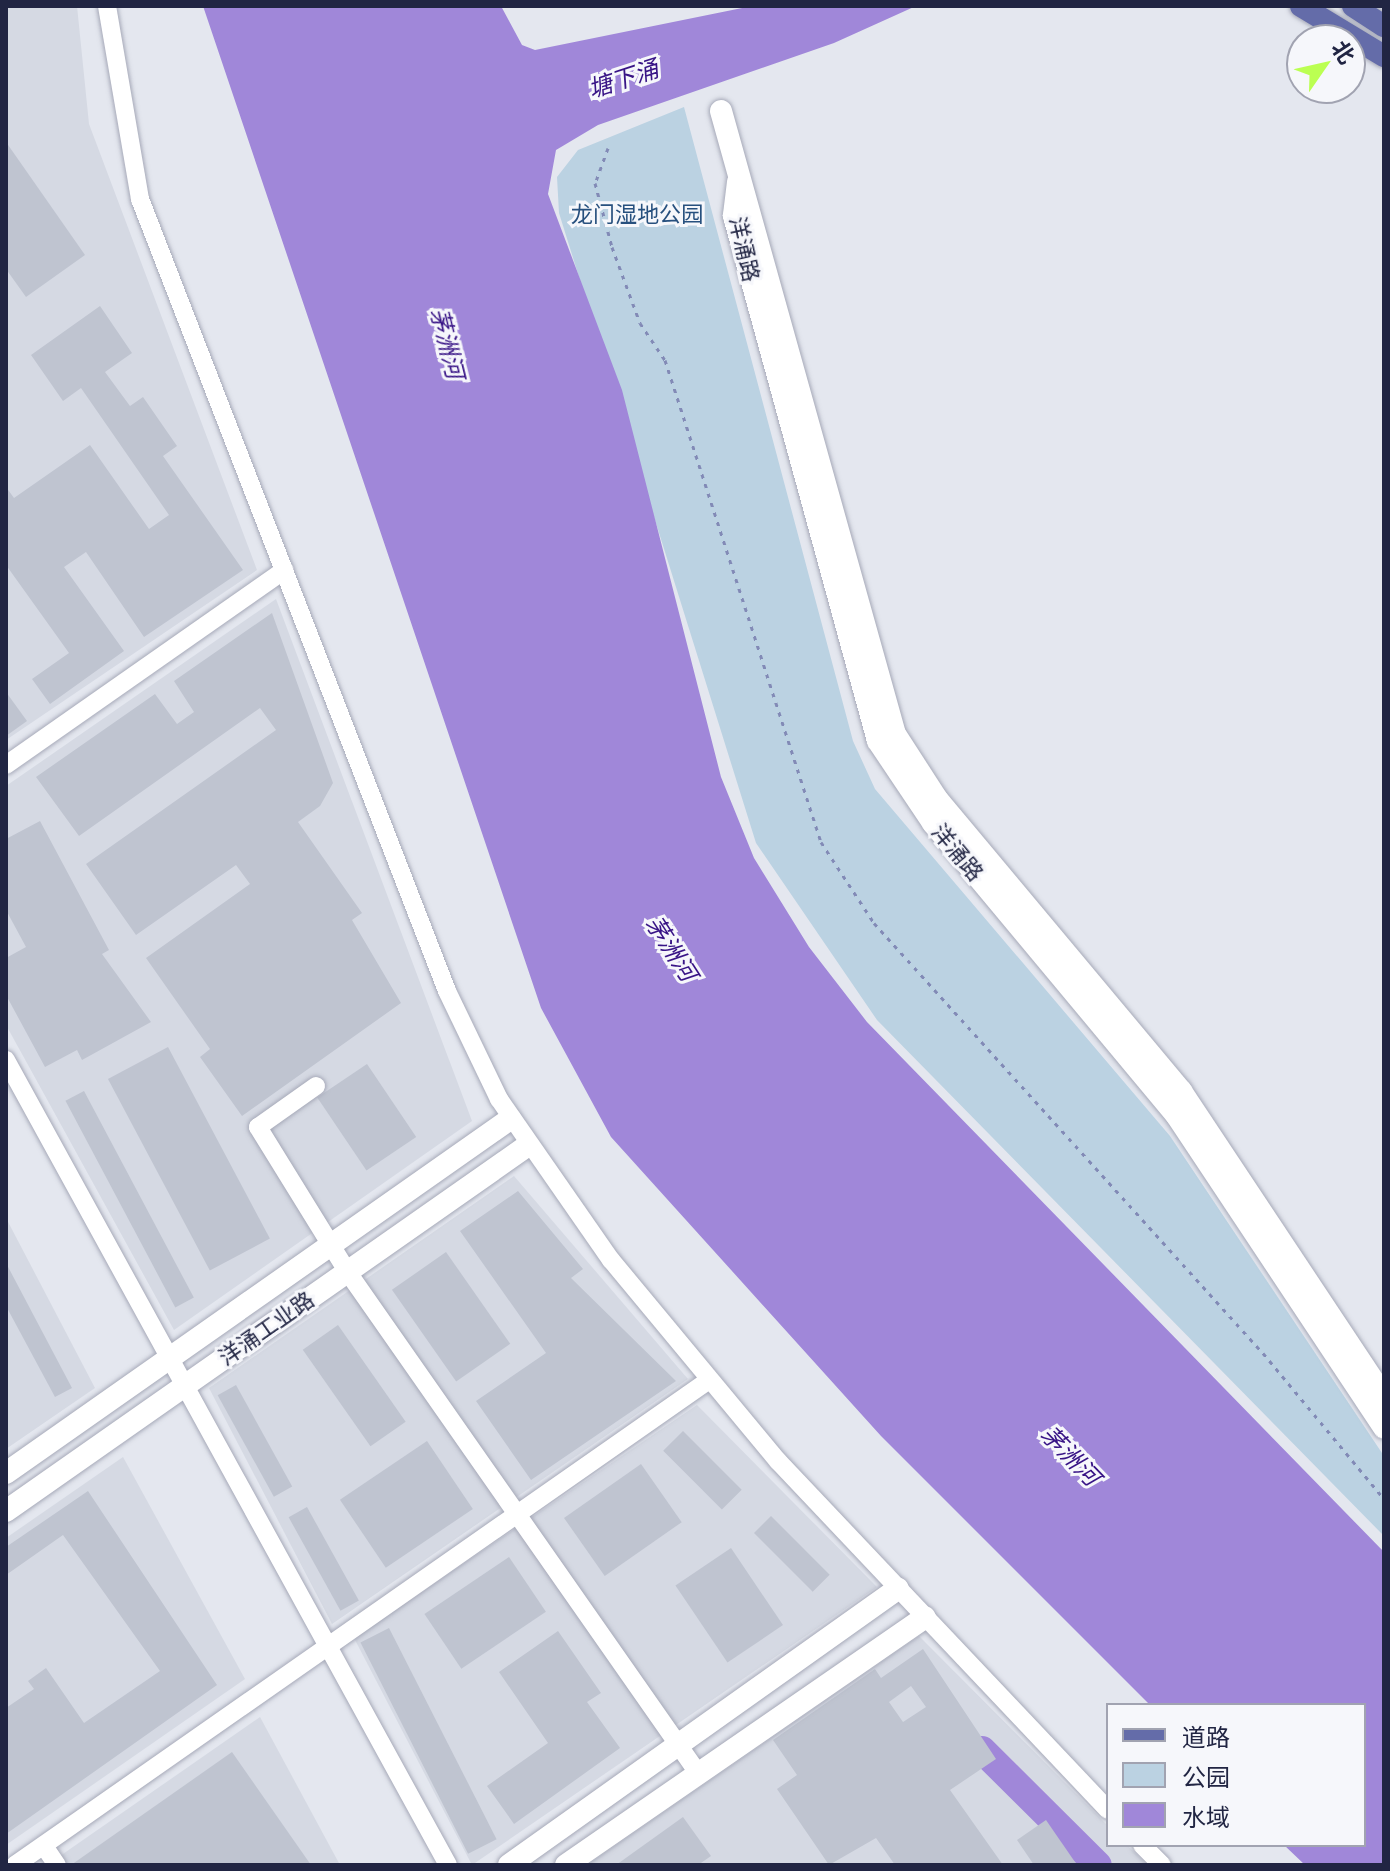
<!DOCTYPE html>
<html>
<head>
<meta charset="utf-8">
<style>
	body { margin:0 }
	#map { position:relative; width:1390px; height:1871px; overflow:hidden; background:#e4e7ef; font-family:"Exo 2","Noto Sans SC",sans-serif }
	div>[style] { position:absolute }
	.built>* { inset:0; background:#d5d9e3 }
	.green>* { inset:0; background:#bbd2e2 }
	.water>* { inset:0; background:#a087d9 }
	.river>* { height:28px; margin:-14px; padding:0 14px; transform-origin:14px; border-radius:14px; background:#a087d9 }
	.building>* { inset:0; background:#bfc4d0; transform-origin:0 0 }
	.path>* { height:3px; margin-top:-1.5px; transform-origin:0; background:repeating-linear-gradient(90deg,#828ab6 0 4px,transparent 0 10px) }
	.roads { filter:drop-shadow(0 0 2px #a6a9b8) drop-shadow(0 0 2px #a6a9b8) }
	.minor>* { height:18px; margin:-9px; padding:0 9px; transform-origin:9px; border-radius:9px; background:#fff }
	.tertiary>* { height:22px; margin:-11px; padding:0 11px; transform-origin:11px; border-radius:11px; background:#fff }
	.primary>* { height:22px; margin:-11px; padding:0 11px; transform-origin:11px; border-radius:11px; background:#646ca9 }
	span { translate:-50% -50%; white-space:nowrap; text-align:center; line-height:1.15; -webkit-text-stroke:6px #f6f7fb; paint-order:stroke }
	.park-label { font-size:22px; color:#27507e }
	.street-label { font-size:22px; color:#212543 }
	.water-label { font-size:24px; color:#381486; font-style:italic }
	.frame { position:absolute; inset:0; border:8px solid #212543; pointer-events:none }
	.legend { position:absolute; left:1106px; top:1703px; width:260px; height:144px; box-sizing:border-box; background:#f6f7fb; border:2px solid #a1a3b1; margin:0; padding:10px 14px; list-style:none; font-size:24px; color:#212543 }
	.legend li { display:flex; align-items:center; gap:16px; height:40px }
	.legend b { width:40px; border:2px solid #a1a3b1 }
	.north { position:absolute; left:1286px; top:24px; width:80px; height:80px; box-sizing:border-box; background:#f6f7fb; border:2px solid #a1a3b1; border-radius:50%; rotate:56deg; font-size:22px; font-weight:700; line-height:32px; text-align:center; color:#212543 }
	.north::after { content:''; display:block; margin:auto; width:28px; height:36px; background:#bbff52; clip-path:polygon(50% 0,100% 100%,50% 72%,0 100%) }
</style>
</head>
<body>
<div id="map">
	<div class="built">
		<i style="clip-path:polygon(6px 6px,77px 6px,89px 124px,257px 570px,6px 740px)"></i>
		<i style="clip-path:polygon(276px 599px,472px 1121px,174px 1330px,6px 1025px,6px 786px)"></i>
		<i style="clip-path:polygon(514px 1176px,688px 1379px,332px 1624px,209px 1388px)"></i>
		<i style="clip-path:polygon(6px 1218px,95px 1388px,6px 1449px)"></i>
		<i style="clip-path:polygon(697px 1405px,877px 1587px,472px 1865px,354px 1638px)"></i>
		<i style="clip-path:polygon(123px 1457px,245px 1679px,6px 1845px,6px 1538px)"></i>
		<i style="clip-path:polygon(919px 1636px,1108px 1826px,1108px 1845px,1127px 1845px,1147px 1865px,587px 1865px)"></i>
		<i style="clip-path:polygon(260px 1717px,340px 1865px,66px 1865px,60px 1856px)"></i>
	</div>
	<div class="green">
		<i style="clip-path:polygon(684px 107px,853px 741px,875px 789px,1170px 1136px,1384px 1456px,1384px 1536px,877px 1020px,756px 843px,559px 213px,557px 177px,578px 150px)"></i>
	</div>
	<div class="water">
		<i style="clip-path:polygon(203px 6px,501px 6px,522px 45px,535px 50px,752px 6px,916px 6px,834px 43px,598px 125px,556px 150px,548px 194px,622px 390px,721px 777px,754px 858px,809px 947px,867px 1022px,1384px 1552px,1384px 1865px,1305px 1865px,1284px 1845px,1364px 1845px,1364px 1705px,1150px 1705px,881px 1436px,611px 1137px,541px 1008px)"></i>
	</div>
	<div class="river">
		<i style="left:982px;top:1750px;width:163px;rotate:44.8deg"></i>
	</div>
	<div class="building">
		<i style="clip-path:polygon(6px 142px,85px 255px,26px 297px,6px 269px)"></i>
		<i style="clip-path:polygon(100px 306px,132px 353px,105px 372px,130px 406px,143px 397px,177px 446px,163px 456px,243px 570px,144px 637px,86px 552px,64px 567px,124px 651px,50px 704px,32px 679px,69px 653px,6px 565px,6px 487px,14px 498px,90px 445px,149px 529px,169px 515px,81px 388px,63px 401px,31px 355px)"></i>
		<i style="clip-path:polygon(272px 613px,333px 783px,320px 806px,298px 822px,362px 913px,352px 920px,401px 1003px,242px 1116px,200px 1057px,210px 1049px,146px 958px,250px 884px,236px 865px,136px 935px,86px 864px,276px 730px,260px 708px,79px 836px,36px 777px,155px 694px,177px 724px,194px 712px,174px 681px)"></i>
		<i style="clip-path:polygon(6px 692px,27px 721px,6px 736px)"></i>
		<i style="clip-path:polygon(40px 821px,109px 950px,102px 954px,151px 1022px,82px 1060px,77px 1050px,45px 1067px,6px 995px,6px 958px,26px 947px,6px 910px,6px 839px)"></i>
		<i style="left:168px;top:1047px;width:217px;height:68px;rotate:62deg"></i>
		<i style="left:367px;top:1064px;width:88px;height:60px;rotate:56deg"></i>
		<i style="left:84px;top:1091px;width:234px;height:21px;rotate:62deg"></i>
		<i style="clip-path:polygon(518px 1191px,583px 1269px,571px 1278px,676px 1381px,531px 1480px,476px 1401px,546px 1353px,460px 1231px)"></i>
		<i style="left:446px;top:1252px;width:112px;height:66px;rotate:55deg"></i>
		<i style="clip-path:polygon(6px 1263px,72px 1388px,55px 1397px,6px 1306px)"></i>
		<i style="left:338px;top:1325px;width:118px;height:43px;rotate:55deg"></i>
		<i style="left:236px;top:1385px;width:116px;height:21px;rotate:61deg"></i>
		<i style="left:683px;top:1431px;width:83px;height:28px;rotate:45deg"></i>
		<i style="left:427px;top:1441px;width:82px;height:105px;rotate:56deg"></i>
		<i style="left:641px;top:1464px;width:71px;height:94px;rotate:55deg"></i>
		<i style="clip-path:polygon(88px 1491px,217px 1685px,6px 1834px,6px 1708px,34px 1689px,28px 1681px,46px 1668px,84px 1723px,160px 1671px,63px 1535px,6px 1575px,6px 1547px)"></i>
		<i style="left:307px;top:1507px;width:107px;height:21px;rotate:61deg"></i>
		<i style="left:771px;top:1516px;width:83px;height:24px;rotate:45deg"></i>
		<i style="left:731px;top:1548px;width:93px;height:67px;rotate:56deg"></i>
		<i style="left:509px;top:1557px;width:66px;height:102px;rotate:56deg"></i>
		<i style="left:389px;top:1628px;width:237px;height:32px;rotate:63deg"></i>
		<i style="clip-path:polygon(558px 1631px,601px 1693px,587px 1702px,620px 1748px,514px 1824px,487px 1786px,548px 1743px,499px 1672px)"></i>
		<i style="clip-path:polygon(evenodd,923px 1649px,996px 1759px,950px 1790px,1003px 1865px,895px 1865px,876px 1838px,829px 1865px,777px 1789px,797px 1775px,773px 1740px,875px 1669px,881px 1678px,923px 1649px,911px 1686px,926px 1707px,903px 1722px,889px 1702px,911px 1686px)"></i>
		<i style="clip-path:polygon(232px 1752px,311px 1865px,71px 1865px)"></i>
		<i style="clip-path:polygon(683px 1817px,711px 1856px,698px 1865px,616px 1865px)"></i>
		<i style="clip-path:polygon(1046px 1820px,1077px 1865px,1034px 1865px,1017px 1840px)"></i>
	</div>
	<div class="path">
		<i style="left:608px;top:148px;width:37px;rotate:110deg"></i>
		<i style="left:595px;top:183px;width:66px;rotate:75.1deg"></i>
		<i style="left:612px;top:247px;width:81px;rotate:69.8deg"></i>
		<i style="left:640px;top:323px;width:45px;rotate:56deg"></i>
		<i style="left:665px;top:360px;width:507px;rotate:72.07deg"></i>
		<i style="left:821px;top:842px;width:97px;rotate:56.8deg"></i>
		<i style="left:874px;top:923px;width:580px;rotate:47.87deg"></i>
		<i style="left:1263px;top:1353px;width:190px;rotate:50.3deg"></i>
	</div>
	<div class="roads">
		<div class="minor">
			<i style="left:107px;top:6px;width:196px;rotate:80.3deg"></i>
			<i style="left:140px;top:199px;width:849px;rotate:68.81deg"></i>
			<i style="left:447px;top:991px;width:120px;rotate:64.3deg"></i>
			<i style="left:499px;top:1099px;width:196px;rotate:55.2deg"></i>
			<i style="left:611px;top:1260px;width:261px;rotate:50.3deg"></i>
			<i style="left:778px;top:1461px;width:480px;rotate:46.6deg"></i>
			<i style="left:6px;top:765px;width:340px;rotate:-35deg"></i>
			<i style="left:6px;top:1060px;width:918px;rotate:61.23deg"></i>
			<i style="left:316px;top:1086px;width:71px;rotate:144.7deg"></i>
			<i style="left:258px;top:1127px;width:169px;rotate:58.3deg"></i>
			<i style="left:347px;top:1271px;width:613px;rotate:55.04deg"></i>
			<i style="left:1142px;top:1845px;width:28px;rotate:45deg"></i>
			<i style="left:44px;top:1846px;width:23px;rotate:56deg"></i>
			<i style="left:15px;top:1865px;width:847px;rotate:-34.95deg"></i>
		</div>
		<div class="tertiary">
			<i style="left:721px;top:111px;width:647px;rotate:74.4deg"></i>
			<i style="left:895px;top:734px;width:77px;rotate:57.1deg"></i>
			<i style="left:937px;top:799px;width:381px;rotate:50.1deg"></i>
			<i style="left:1181px;top:1091px;width:366px;rotate:56.4deg"></i>
			<i style="left:738px;top:182px;width:34px;rotate:97deg"></i>
			<i style="left:734px;top:216px;width:544px;rotate:74.66deg"></i>
			<i style="left:878px;top:741px;width:99px;rotate:56.1deg"></i>
			<i style="left:933px;top:823px;width:381px;rotate:50.2deg"></i>
			<i style="left:1177px;top:1116px;width:374px;rotate:56.4deg"></i>
			<i style="left:6px;top:1473px;width:616px;rotate:-35.08deg"></i>
			<i style="left:6px;top:1511px;width:636px;rotate:-35.01deg"></i>
			<i style="left:509px;top:1865px;width:477px;rotate:-35.4deg"></i>
			<i style="left:566px;top:1865px;width:436px;rotate:-34.6deg"></i>
		</div>
		<div class="primary">
			<i style="left:1301px;top:6px;width:97px;rotate:31.1deg"></i>
			<i style="left:1353px;top:6px;width:37px;rotate:33deg"></i>
		</div>
	</div>
	<div class="park-label">
		<span style="left:637px;top:214px">龙门湿地公园</span>
	</div>
	<div class="street-label">
		<span style="left:745px;top:249px;rotate:77deg">洋涌路</span>
		<span style="left:958px;top:852px;rotate:50deg">洋涌路</span>
		<span style="left:266px;top:1328px;rotate:-35deg">洋涌工业路</span>
	</div>
	<div class="water-label">
		<span style="left:623px;top:78px;rotate:-18deg">塘下涌</span>
		<span style="left:448px;top:343px;rotate:76deg">茅洲河</span>
		<span style="left:672px;top:948px;rotate:57deg">茅洲河</span>
		<span style="left:1071px;top:1455px;rotate:46deg">茅洲河</span>
	</div>
	<div class="frame"></div>
	<ul class="legend">
	<li><b style="height:10px;background:#646ca9"></b>道路</li>
	<li><b style="height:22px;background:#bbd2e2"></b>公园</li>
	<li><b style="height:22px;background:#a087d9"></b>水域</li>
	</ul>
	<div class="north">北</div>
</div>
</body>
</html>
